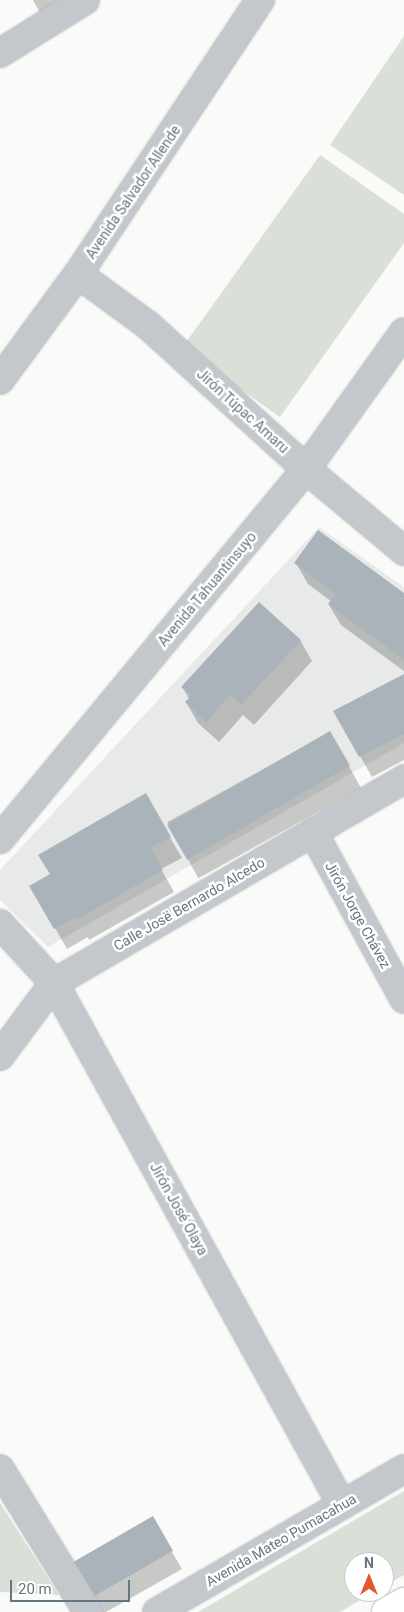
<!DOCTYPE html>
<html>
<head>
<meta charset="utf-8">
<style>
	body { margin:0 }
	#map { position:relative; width:404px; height:1612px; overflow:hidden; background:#fafaf8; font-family:Roboto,sans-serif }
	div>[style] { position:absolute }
	.built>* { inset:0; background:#e8e9e9 }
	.green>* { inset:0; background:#dadfd7 }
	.shadow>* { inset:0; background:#0003; transform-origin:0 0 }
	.building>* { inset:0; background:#aab3b9; transform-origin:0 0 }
	.roads { filter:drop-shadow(0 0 1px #b5babe) drop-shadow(0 0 1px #b5babe) }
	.minor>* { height:28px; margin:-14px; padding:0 14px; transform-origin:14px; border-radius:14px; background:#c3c8cc }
	.major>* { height:28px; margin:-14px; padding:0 14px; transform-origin:14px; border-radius:14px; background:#fff }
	span { translate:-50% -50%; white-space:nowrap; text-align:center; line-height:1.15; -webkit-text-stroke:5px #fff; paint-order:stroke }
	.street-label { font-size:14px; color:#657683 }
	.north { position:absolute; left:344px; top:1552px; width:50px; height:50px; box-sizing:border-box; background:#fff; border:1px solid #c1c8cd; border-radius:50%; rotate:0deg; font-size:14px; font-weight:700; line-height:20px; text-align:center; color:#657683 }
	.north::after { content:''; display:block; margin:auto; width:18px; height:22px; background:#e4572e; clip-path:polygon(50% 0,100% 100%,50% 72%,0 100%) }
	.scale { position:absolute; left:10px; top:1580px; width:120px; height:22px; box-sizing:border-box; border:2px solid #657683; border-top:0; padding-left:6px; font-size:15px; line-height:18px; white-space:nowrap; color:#657683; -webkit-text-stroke:4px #fff; paint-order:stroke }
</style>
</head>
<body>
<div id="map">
	<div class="built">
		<i style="clip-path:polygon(319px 527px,404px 587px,404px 743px,48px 947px,0 900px,0 870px)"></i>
	</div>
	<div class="green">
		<i style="clip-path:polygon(404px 36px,404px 195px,330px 145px)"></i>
		<i style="clip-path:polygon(320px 155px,404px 214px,404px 243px,280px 417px,182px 348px)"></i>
		<i style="clip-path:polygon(404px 1491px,404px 1575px,384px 1586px,384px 1562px,354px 1562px,354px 1592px,374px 1592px,340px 1612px,198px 1612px)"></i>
		<i style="clip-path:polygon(0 1503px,59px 1595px,0 1592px)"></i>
	</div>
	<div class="shadow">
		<i style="clip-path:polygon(33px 0,83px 0,45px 22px)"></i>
		<i style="clip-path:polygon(296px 563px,404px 594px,404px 671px,341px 625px,329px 605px,332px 602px,308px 584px)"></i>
		<i style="clip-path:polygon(300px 640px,312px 661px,254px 725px,243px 715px,219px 742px,198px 723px,186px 702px,189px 699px,183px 688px)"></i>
		<i style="clip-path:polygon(404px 675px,404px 760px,372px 777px,360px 756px)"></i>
		<i style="left:330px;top:732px;width:64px;height:186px;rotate:61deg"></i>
		<i style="clip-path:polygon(145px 795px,182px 858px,161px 869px,174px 892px,89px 940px,88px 937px,67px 949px,31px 886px,51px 875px)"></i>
		<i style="clip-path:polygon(152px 1518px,182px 1569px,106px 1612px,100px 1612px,72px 1563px)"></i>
	</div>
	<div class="building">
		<i style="clip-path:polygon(318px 530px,404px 593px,404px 660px,328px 604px,336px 594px,294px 563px)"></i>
		<i style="clip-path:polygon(259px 602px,301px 640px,241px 705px,230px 695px,206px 722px,185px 702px,191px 696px,181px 687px)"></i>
		<i style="clip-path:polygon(404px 674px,404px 734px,359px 757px,333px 711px)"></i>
		<i style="left:330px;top:731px;width:40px;height:188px;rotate:60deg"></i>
		<i style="clip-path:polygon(146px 793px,171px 837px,150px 848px,163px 870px,76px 920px,75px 917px,54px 929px,29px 886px,50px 874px,38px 855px)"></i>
		<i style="left:153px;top:1516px;width:40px;height:95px;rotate:60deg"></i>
	</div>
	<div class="roads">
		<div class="minor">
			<i style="left:0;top:53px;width:100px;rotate:-31.9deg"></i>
			<i style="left:78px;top:274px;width:88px;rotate:36.2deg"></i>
			<i style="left:149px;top:326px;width:212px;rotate:42.3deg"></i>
			<i style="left:306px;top:469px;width:128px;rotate:39.9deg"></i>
			<i style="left:0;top:380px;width:132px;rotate:-53.7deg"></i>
			<i style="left:78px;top:274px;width:329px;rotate:-56.4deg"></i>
			<i style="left:313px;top:832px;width:190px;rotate:61.4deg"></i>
			<i style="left:0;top:839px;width:480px;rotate:-50.4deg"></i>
			<i style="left:306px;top:469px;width:168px;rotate:-54.4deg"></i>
			<i style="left:0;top:924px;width:80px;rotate:47.5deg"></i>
			<i style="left:54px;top:983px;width:596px;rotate:61.11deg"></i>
			<i style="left:0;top:1056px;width:91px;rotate:-53.5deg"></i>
			<i style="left:54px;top:983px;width:405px;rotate:-30.2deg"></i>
			<i style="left:0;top:1469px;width:168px;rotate:58.4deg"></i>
			<i style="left:157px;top:1612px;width:285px;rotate:-30.1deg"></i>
		</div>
		<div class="major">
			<i style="left:386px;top:1612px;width:21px;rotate:-29deg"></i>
		</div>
	</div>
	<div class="street-label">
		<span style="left:133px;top:192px;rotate:-56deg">Avenida Salvador Allende</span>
		<span style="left:243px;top:411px;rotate:42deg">Jirón Túpac Amaru</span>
		<span style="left:207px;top:589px;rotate:-50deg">Avenida Tahuantinsuyo</span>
		<span style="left:189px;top:904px;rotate:-30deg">Calle Josë Bernardo Alcedo</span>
		<span style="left:358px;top:915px;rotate:61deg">Jirón Jorge Chávez</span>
		<span style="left:179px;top:1209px;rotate:61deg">Jirón José Olaya</span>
		<span style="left:281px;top:1540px;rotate:-30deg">Avenida Mateo Pumacahua</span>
	</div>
	<div class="north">N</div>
	<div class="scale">20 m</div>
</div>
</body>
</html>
